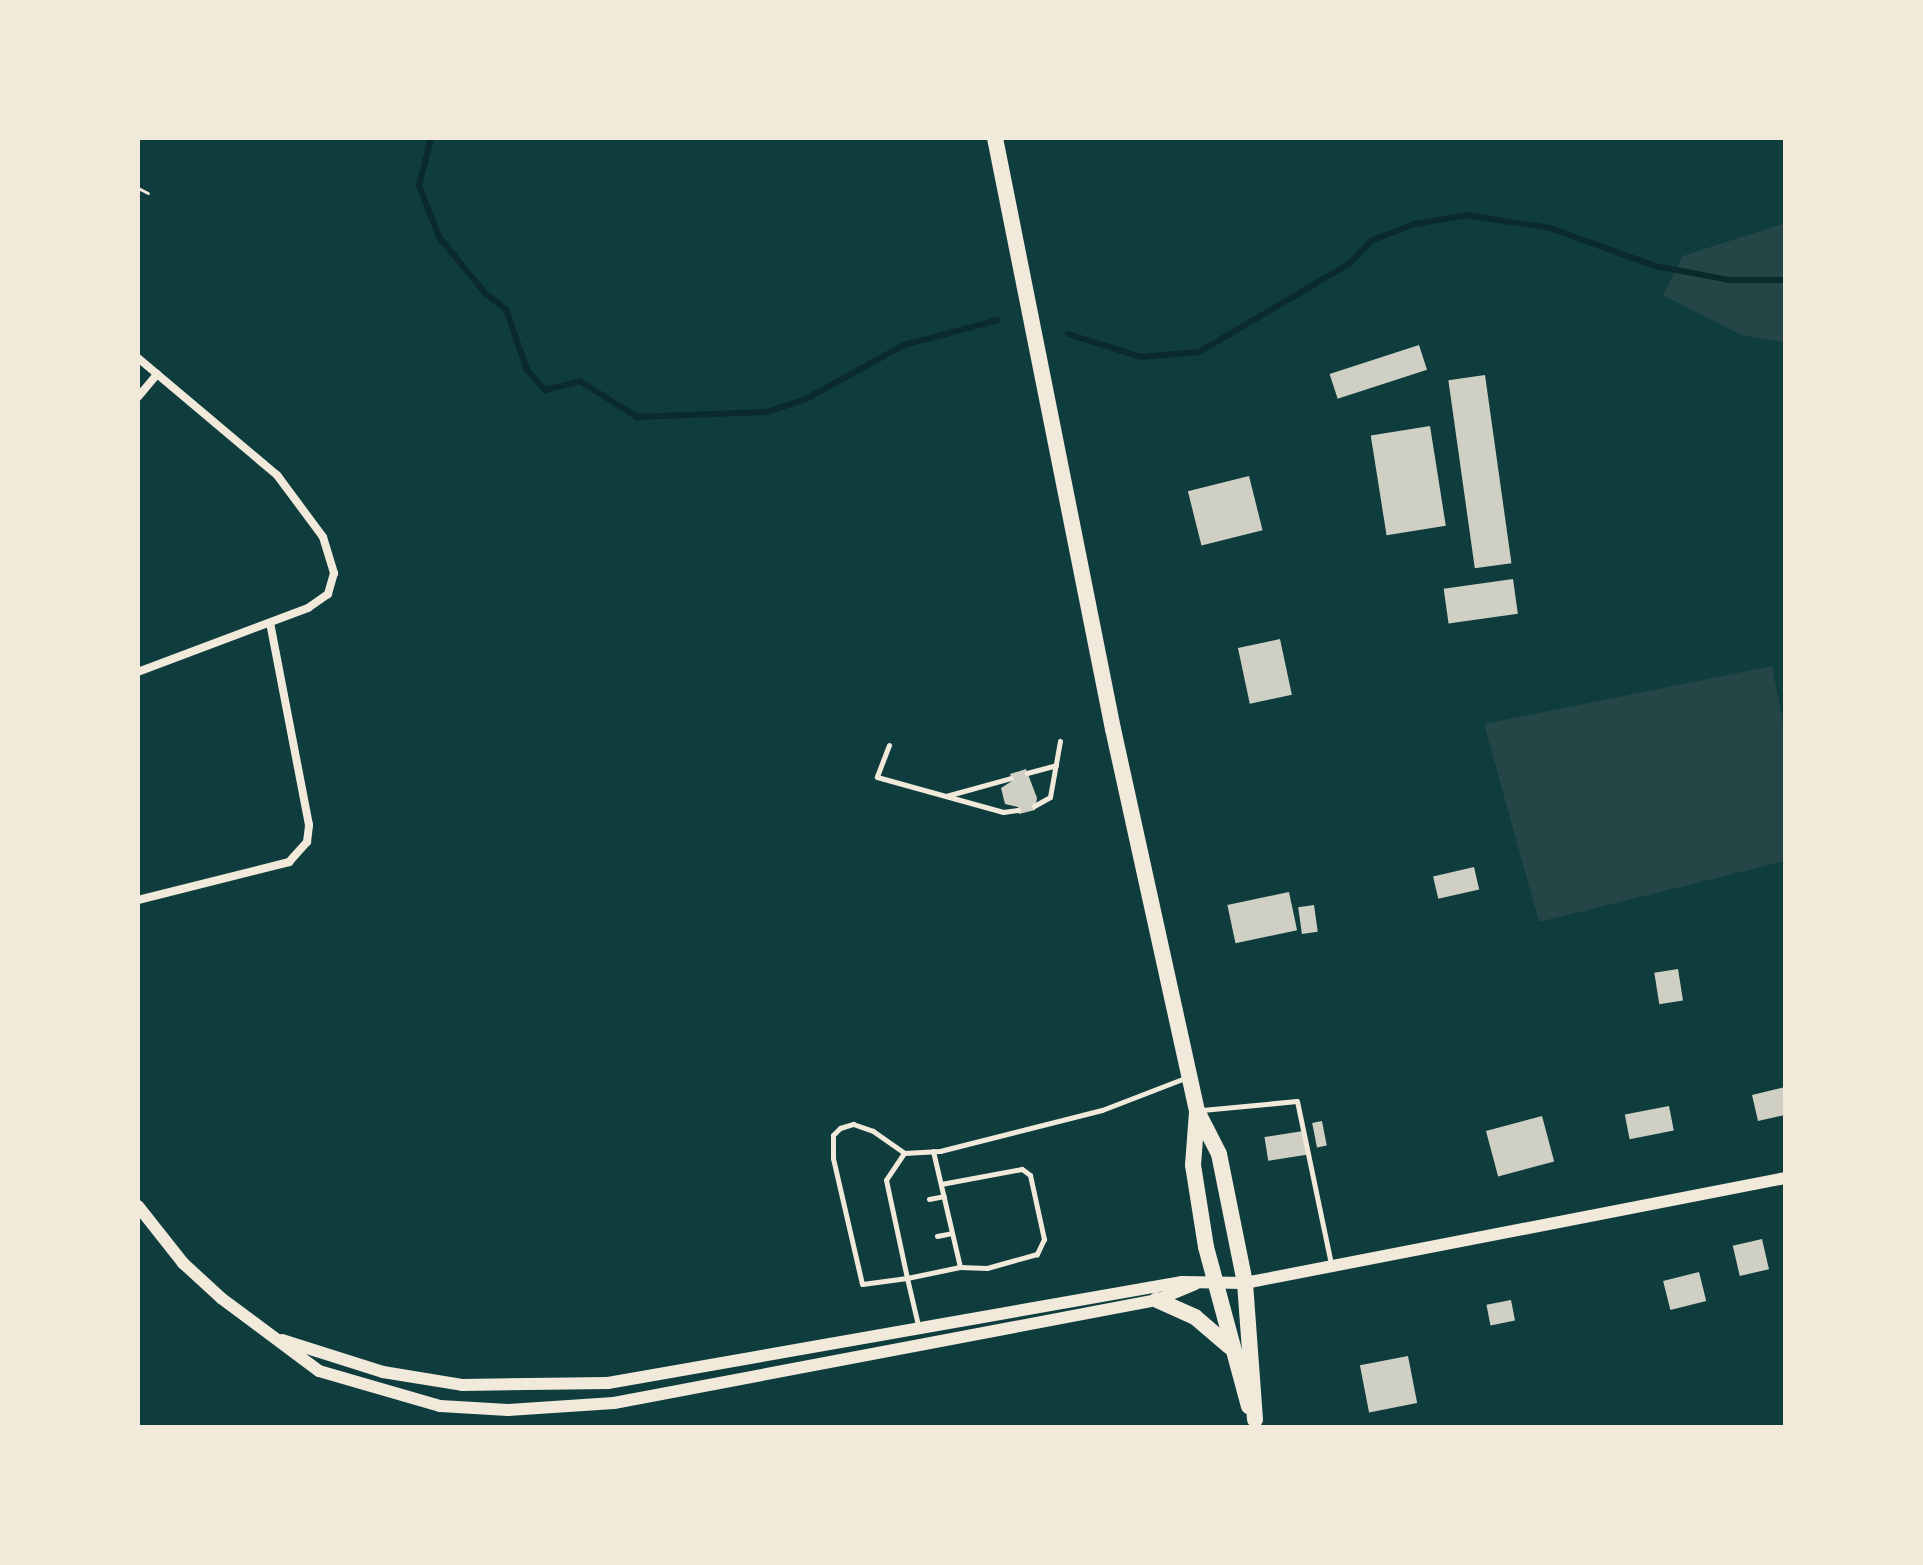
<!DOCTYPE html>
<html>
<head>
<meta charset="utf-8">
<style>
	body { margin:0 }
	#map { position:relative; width:1923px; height:1565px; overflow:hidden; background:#0f3d3e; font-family:"Asap Condensed",sans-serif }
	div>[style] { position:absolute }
	.green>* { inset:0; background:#244646 }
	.stream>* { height:6px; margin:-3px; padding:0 3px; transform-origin:3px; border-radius:3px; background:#0a2a2b }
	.building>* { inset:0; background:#cfcfc3; transform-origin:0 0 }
	.path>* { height:3px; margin:-1.5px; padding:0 1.5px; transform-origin:1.5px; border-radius:1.5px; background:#f1e9da }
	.service>* { height:5px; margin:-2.5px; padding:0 2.5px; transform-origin:2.5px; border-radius:2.5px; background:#f1e9da }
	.minor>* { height:8px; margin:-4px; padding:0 4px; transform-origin:4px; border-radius:4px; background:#f1e9da }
	.tertiary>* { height:12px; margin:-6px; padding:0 6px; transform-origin:6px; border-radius:6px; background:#f1e9da }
	.primary>* { height:16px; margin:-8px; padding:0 8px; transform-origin:8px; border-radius:8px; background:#f1e9da }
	span { translate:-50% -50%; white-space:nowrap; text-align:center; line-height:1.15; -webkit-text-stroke:6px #f1e9da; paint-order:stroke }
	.frame { position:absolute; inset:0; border:140px solid #f1e9da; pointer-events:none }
</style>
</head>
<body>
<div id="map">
	<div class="green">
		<i style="clip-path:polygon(1785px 223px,1785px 342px,1741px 335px,1663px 295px,1683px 256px)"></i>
		<i style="clip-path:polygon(1772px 666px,1785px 733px,1785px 861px,1539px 922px,1484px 724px)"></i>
	</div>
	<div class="stream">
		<i style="left:431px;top:138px;width:49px;rotate:104deg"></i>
		<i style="left:419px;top:186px;width:55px;rotate:68.6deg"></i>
		<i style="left:439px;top:237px;width:74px;rotate:50.5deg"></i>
		<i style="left:486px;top:294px;width:25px;rotate:37deg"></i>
		<i style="left:506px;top:309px;width:65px;rotate:71deg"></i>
		<i style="left:527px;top:370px;width:27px;rotate:48deg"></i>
		<i style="left:545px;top:390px;width:36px;rotate:-14deg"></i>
		<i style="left:580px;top:381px;width:67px;rotate:32.3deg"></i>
		<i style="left:637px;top:417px;width:130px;rotate:-2.2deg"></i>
		<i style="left:767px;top:412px;width:41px;rotate:-18.4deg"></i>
		<i style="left:806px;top:399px;width:112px;rotate:-28.9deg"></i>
		<i style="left:904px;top:345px;width:97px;rotate:-14.9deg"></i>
		<i style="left:1068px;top:334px;width:77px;rotate:17.5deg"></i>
		<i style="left:1141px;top:357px;width:58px;rotate:-4.9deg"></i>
		<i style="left:1199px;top:352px;width:174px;rotate:-30.4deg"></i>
		<i style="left:1349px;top:264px;width:33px;rotate:-46deg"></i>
		<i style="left:1372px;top:240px;width:46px;rotate:-20.4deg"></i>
		<i style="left:1415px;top:224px;width:52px;rotate:-10deg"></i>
		<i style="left:1466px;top:215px;width:85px;rotate:8.8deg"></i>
		<i style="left:1550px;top:228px;width:112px;rotate:19.9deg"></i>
		<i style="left:1655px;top:266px;width:75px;rotate:10.7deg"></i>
		<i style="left:1729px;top:280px;width:56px"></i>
	</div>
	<div class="building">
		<i style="left:1419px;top:345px;width:26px;height:94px;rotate:72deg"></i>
		<i style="left:1485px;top:375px;width:190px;height:37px;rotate:82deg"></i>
		<i style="left:1430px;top:426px;width:101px;height:60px;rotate:81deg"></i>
		<i style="left:1249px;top:476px;width:56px;height:63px;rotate:76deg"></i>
		<i style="left:1513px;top:579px;width:35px;height:70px;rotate:82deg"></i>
		<i style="left:1280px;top:639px;width:57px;height:43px;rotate:78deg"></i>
		<i style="clip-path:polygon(1026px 769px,1037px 798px,1035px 810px,1019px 814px,1018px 807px,1005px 804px,1001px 788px,1012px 781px,1010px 774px)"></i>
		<i style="left:1474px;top:867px;width:23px;height:42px;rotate:77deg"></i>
		<i style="left:1289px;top:892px;width:39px;height:63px;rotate:78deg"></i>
		<i style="left:1314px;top:905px;width:27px;height:16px;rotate:82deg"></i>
		<i style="left:1678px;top:969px;width:32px;height:24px;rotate:81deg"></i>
		<i style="clip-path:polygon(1785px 1087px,1785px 1115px,1758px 1121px,1752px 1095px)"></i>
		<i style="left:1669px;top:1106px;width:25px;height:45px;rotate:79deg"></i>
		<i style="left:1542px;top:1116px;width:47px;height:58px;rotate:75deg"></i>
		<i style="left:1322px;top:1121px;width:25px;height:10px;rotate:79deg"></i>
		<i style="left:1303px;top:1131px;width:24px;height:39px;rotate:81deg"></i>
		<i style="left:1762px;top:1239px;width:31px;height:30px;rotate:77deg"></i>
		<i style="left:1699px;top:1272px;width:30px;height:37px;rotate:76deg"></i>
		<i style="left:1511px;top:1300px;width:21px;height:25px;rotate:79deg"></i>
		<i style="left:1408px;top:1356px;width:48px;height:49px;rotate:79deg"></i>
	</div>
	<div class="path">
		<i style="left:138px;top:188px;width:11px;rotate:27deg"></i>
	</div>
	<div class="service">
		<i style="left:889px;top:745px;width:34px;rotate:111deg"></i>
		<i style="left:877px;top:777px;width:131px;rotate:15.5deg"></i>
		<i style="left:1003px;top:812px;width:15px;rotate:-8deg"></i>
		<i style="left:1027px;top:773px;width:30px;rotate:-15deg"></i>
		<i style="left:946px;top:796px;width:67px;rotate:-15.5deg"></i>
		<i style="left:1034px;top:806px;width:18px;rotate:-29deg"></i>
		<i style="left:1050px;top:797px;width:57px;rotate:-79.9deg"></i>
		<i style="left:1202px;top:1110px;width:95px;rotate:-5.4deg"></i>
		<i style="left:1297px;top:1101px;width:167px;rotate:78.2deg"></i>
		<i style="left:904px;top:1153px;width:32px;rotate:124deg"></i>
		<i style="left:886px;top:1180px;width:100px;rotate:77.9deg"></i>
		<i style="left:907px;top:1278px;width:54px;rotate:-11.7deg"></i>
		<i style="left:960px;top:1267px;width:119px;rotate:-103.1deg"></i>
		<i style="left:941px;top:1184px;width:82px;rotate:-10.5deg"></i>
		<i style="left:1022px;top:1169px;width:10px;rotate:37deg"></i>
		<i style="left:1030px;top:1175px;width:66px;rotate:77.7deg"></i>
		<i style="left:1044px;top:1239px;width:17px;rotate:115deg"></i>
		<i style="left:1037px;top:1254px;width:52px;rotate:164.4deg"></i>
		<i style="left:987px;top:1268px;width:27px;rotate:-178deg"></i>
		<i style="left:929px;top:1199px;width:15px;rotate:-11deg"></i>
		<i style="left:937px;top:1236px;width:15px;rotate:-11deg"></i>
		<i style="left:918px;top:1325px;width:48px;rotate:-103.2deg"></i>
		<i style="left:907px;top:1278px;width:45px;rotate:172.4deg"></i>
		<i style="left:862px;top:1284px;width:129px;rotate:-103deg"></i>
		<i style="left:833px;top:1158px;width:23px;rotate:-90deg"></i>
		<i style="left:833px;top:1135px;width:10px;rotate:-45deg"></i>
		<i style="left:840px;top:1128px;width:14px;rotate:-17deg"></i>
		<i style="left:853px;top:1124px;width:21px;rotate:19deg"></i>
		<i style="left:873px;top:1131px;width:38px;rotate:35deg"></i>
		<i style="left:904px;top:1153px;width:36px;rotate:-3deg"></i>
		<i style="left:940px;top:1151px;width:167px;rotate:-14.2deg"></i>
		<i style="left:1102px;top:1110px;width:89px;rotate:-21.1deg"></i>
	</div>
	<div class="minor">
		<i style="left:138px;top:358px;width:182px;rotate:40.1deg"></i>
		<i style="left:277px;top:475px;width:77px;rotate:53.4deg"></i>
		<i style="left:323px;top:537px;width:38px;rotate:73deg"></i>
		<i style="left:334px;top:573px;width:22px;rotate:106deg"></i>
		<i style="left:328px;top:594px;width:24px;rotate:145deg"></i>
		<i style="left:308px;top:608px;width:182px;rotate:159.4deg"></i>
		<i style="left:138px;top:397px;width:30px;rotate:-50deg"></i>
		<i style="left:138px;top:900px;width:156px;rotate:-14.1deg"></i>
		<i style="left:289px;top:862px;width:27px;rotate:-48deg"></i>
		<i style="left:307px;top:842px;width:17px;rotate:-83deg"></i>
		<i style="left:309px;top:825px;width:206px;rotate:-100.9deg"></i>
	</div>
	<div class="tertiary">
		<i style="left:138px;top:1206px;width:73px;rotate:51.7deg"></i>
		<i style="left:183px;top:1263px;width:52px;rotate:42.6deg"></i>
		<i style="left:221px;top:1298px;width:122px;rotate:36.7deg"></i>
		<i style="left:319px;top:1371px;width:126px;rotate:16.1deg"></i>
		<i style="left:440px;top:1406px;width:68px;rotate:3.4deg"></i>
		<i style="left:508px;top:1410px;width:106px;rotate:-3.8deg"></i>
		<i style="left:614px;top:1403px;width:553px;rotate:-10.74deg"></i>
		<i style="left:1157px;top:1300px;width:41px;rotate:-22.8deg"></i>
		<i style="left:282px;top:1340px;width:106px;rotate:17.6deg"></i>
		<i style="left:383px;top:1372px;width:80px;rotate:9.3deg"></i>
		<i style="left:462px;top:1385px;width:146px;rotate:-0.8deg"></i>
		<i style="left:608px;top:1383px;width:583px;rotate:-9.98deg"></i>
		<i style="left:1182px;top:1282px;width:63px;rotate:0.9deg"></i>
		<i style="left:1245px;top:1283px;width:550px;rotate:-11deg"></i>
	</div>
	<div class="primary">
		<i style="left:995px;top:138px;width:603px;rotate:78.71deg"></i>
		<i style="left:1113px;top:729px;width:391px;rotate:77.6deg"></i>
		<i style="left:1197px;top:1111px;width:48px;rotate:62.9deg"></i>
		<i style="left:1219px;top:1154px;width:132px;rotate:78.6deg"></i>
		<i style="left:1245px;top:1283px;width:137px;rotate:85.8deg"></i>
		<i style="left:1197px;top:1112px;width:53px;rotate:94.3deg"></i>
		<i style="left:1193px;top:1165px;width:83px;rotate:81deg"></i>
		<i style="left:1206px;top:1247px;width:165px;rotate:74.9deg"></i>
		<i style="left:1157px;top:1300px;width:42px;rotate:24.1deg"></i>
		<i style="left:1195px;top:1317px;width:45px;rotate:40.5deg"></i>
	</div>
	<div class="frame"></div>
</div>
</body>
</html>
